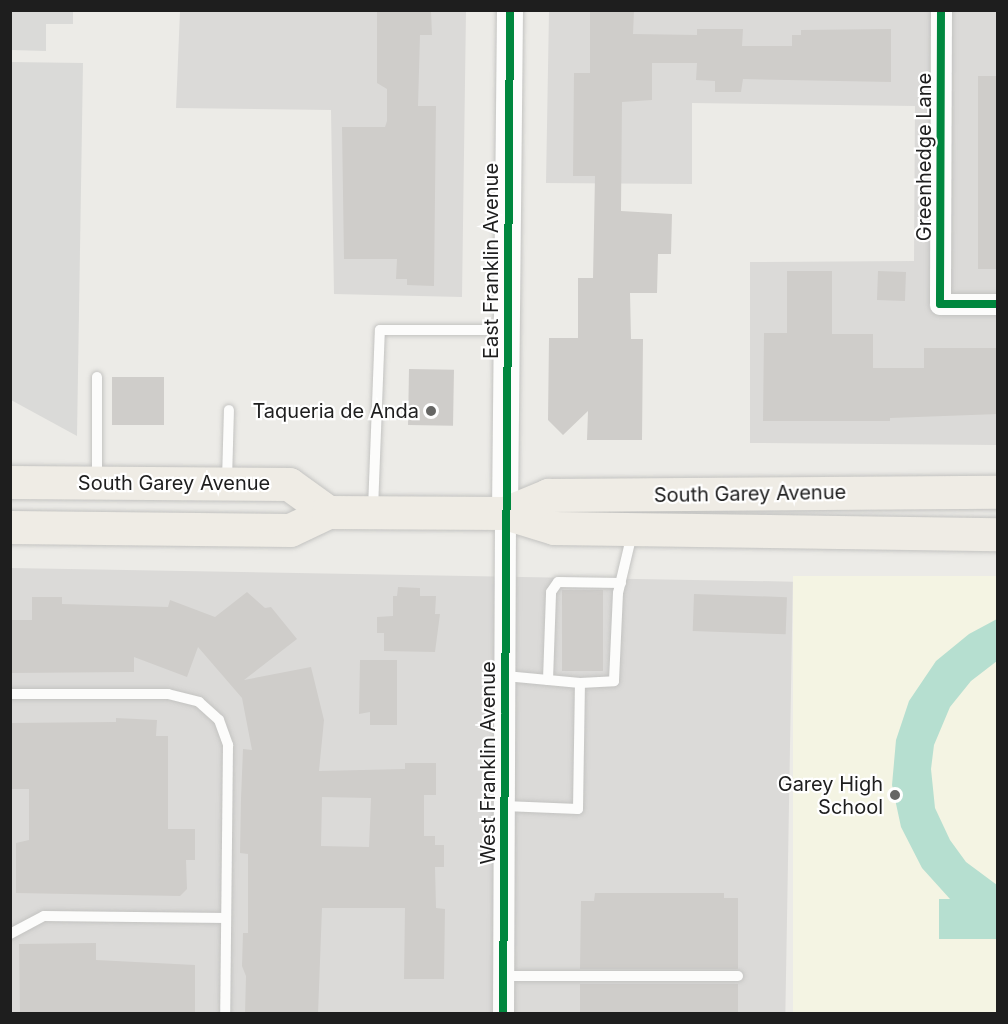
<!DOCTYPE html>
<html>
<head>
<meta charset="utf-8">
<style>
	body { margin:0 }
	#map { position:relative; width:1008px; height:1024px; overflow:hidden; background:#ecebe7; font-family:Inter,sans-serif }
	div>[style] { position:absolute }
	.residential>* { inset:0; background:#dbdad8; transform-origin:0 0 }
	.education>* { inset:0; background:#f4f4e3; transform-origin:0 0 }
	.religious>* { inset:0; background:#dadad8 }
	.pitch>* { inset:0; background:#b6dfd0 }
	.building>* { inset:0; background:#cfcdca; transform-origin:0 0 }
	.roads { filter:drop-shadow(0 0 2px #c3c3c1) drop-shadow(0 0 2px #c3c3c1) }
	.service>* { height:10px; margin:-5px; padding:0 5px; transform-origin:5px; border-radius:5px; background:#fcfcfb }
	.minor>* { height:21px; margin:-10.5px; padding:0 10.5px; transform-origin:10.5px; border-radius:10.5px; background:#fcfcfb }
	.tertiary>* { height:26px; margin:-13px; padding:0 13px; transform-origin:13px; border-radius:13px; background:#fcfcfb }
	.primary>* { height:33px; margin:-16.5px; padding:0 16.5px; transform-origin:16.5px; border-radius:16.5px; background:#efece5 }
	.cycleway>* { height:8px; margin:-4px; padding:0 4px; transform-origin:4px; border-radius:4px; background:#00873e }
	.dots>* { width:16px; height:16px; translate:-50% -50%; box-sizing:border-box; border:3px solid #fff; border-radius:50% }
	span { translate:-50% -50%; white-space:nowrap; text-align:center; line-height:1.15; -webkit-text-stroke:4.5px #fff; paint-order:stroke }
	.street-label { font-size:20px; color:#1e1e1e }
	.poi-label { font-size:20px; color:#1e1e1e }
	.right { translate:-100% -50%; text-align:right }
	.frame { position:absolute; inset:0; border:12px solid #1e1e1e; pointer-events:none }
</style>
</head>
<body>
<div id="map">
	<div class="residential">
		<i style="clip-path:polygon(180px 11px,466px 11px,462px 297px,334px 294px,331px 110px,176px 108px)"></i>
		<i style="clip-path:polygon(549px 11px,997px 11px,997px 445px,750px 443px,750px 262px,914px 261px,915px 106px,692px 103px,692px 184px,546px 183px)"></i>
		<i style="left:11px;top:568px;width:782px;height:446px;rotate:1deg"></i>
	</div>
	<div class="education">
		<i style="left:793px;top:576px;width:204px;height:438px"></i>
	</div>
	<div class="religious">
		<i style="clip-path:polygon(11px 10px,73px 11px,73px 24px,46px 24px,46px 51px,11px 50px)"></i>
		<i style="clip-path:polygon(10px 62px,83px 63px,77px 436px,11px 400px)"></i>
	</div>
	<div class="pitch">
		<i style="clip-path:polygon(997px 619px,997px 661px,971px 681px,950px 707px,934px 745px,931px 769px,935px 808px,950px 840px,966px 862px,997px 885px,997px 939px,939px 939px,939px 899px,950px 899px,922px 868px,901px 827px,892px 785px,896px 740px,909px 701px,936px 661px,969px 634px)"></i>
	</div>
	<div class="building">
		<i style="clip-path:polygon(590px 10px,634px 10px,633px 34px,697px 35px,697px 29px,743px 29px,742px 46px,792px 46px,792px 35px,801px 35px,801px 30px,891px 29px,891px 82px,743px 79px,741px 92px,715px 92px,715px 81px,696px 80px,697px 63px,652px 63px,652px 100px,622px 102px,621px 211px,672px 214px,671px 254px,658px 254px,657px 293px,630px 293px,631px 339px,643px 339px,642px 440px,587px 440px,588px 411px,563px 435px,548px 420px,549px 338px,578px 338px,578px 278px,593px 278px,595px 176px,573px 176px,574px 73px,590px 73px)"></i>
		<i style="clip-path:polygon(377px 11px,431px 11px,432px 35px,420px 35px,418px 106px,436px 106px,434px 286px,407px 285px,407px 279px,396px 279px,397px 259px,344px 259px,342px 127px,385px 127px,387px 121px,387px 89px,377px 83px)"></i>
		<i style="left:978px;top:76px;width:20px;height:193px"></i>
		<i style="clip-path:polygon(787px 271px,832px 271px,832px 334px,873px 334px,873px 368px,924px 368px,924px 348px,998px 348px,998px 414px,890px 418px,890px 421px,763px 421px,764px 333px,787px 333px)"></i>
		<i style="left:878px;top:271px;width:28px;height:29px;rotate:2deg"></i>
		<i style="left:409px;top:369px;width:45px;height:56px;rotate:1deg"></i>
		<i style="left:164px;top:377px;width:48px;height:52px;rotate:90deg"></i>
		<i style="clip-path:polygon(398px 587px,420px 588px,420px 596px,436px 596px,435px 614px,440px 614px,435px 652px,384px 651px,384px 633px,377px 633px,377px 617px,393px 616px,393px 596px,397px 596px)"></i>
		<i style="left:562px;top:590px;width:41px;height:81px"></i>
		<i style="clip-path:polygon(evenodd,247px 592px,265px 608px,271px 607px,297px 639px,244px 680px,311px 667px,324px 720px,319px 771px,405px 769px,405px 763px,436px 763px,436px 795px,424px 795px,424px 836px,435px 836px,435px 845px,444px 845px,444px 867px,435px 867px,436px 908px,445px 909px,444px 979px,404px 979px,405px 908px,322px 908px,318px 1014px,245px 1014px,246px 976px,242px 966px,243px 933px,248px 933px,248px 854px,240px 853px,241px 799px,243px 749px,252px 750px,242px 698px,198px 647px,187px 677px,134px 657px,134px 672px,10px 673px,10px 620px,32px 620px,32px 597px,62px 597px,62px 604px,168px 607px,170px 600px,215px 617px,247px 592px,322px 797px,371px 798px,369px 847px,321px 846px,322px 797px)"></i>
		<i style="left:694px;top:594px;width:93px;height:37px;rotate:2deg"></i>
		<i style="clip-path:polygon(360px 660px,397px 660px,397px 725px,370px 725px,370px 712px,359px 714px)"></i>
		<i style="clip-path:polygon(116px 718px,157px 720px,156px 736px,168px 736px,168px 829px,195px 829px,195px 860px,186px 860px,187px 889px,180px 896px,16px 893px,16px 843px,29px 840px,29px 789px,10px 789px,10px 723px,116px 722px)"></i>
		<i style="clip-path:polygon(595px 893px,724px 893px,724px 898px,738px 898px,738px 969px,580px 969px,581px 901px,594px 901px)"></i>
		<i style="clip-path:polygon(96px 943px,96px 960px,195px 965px,195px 1014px,20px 1014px,19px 944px)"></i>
		<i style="left:580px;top:984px;width:158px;height:30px"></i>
	</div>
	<div class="roads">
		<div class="service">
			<i style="left:97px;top:479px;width:102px;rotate:-90deg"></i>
			<i style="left:227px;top:480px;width:70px;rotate:-88.4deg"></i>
			<i style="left:373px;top:509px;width:179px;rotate:-87.8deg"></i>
			<i style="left:380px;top:330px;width:127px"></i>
			<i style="left:548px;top:680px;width:88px;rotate:-88deg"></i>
			<i style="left:551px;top:592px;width:12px;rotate:-55deg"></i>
			<i style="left:558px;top:582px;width:63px;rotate:0.9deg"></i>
			<i style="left:580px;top:683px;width:34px;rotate:-3deg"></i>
			<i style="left:614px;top:681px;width:88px;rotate:-87.4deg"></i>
			<i style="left:618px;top:593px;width:61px;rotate:-76.7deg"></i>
			<i style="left:10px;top:694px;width:158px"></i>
			<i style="left:168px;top:694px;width:32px;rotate:14deg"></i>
			<i style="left:199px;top:702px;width:27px;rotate:42deg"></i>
			<i style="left:219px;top:720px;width:27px;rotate:70deg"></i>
			<i style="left:228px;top:745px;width:269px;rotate:90.6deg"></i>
			<i style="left:504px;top:806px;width:74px;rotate:2.3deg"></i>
			<i style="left:578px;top:809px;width:126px;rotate:-89.1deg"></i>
			<i style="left:580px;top:683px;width:75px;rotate:-174.7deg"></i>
			<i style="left:10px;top:934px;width:38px;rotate:-28deg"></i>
			<i style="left:44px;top:916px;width:182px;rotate:0.6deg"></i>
			<i style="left:504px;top:976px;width:234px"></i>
		</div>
		<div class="minor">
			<i style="left:941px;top:10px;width:294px;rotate:90.2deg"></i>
			<i style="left:940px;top:304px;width:58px"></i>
			<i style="left:503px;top:1014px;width:501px;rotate:-89.77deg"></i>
		</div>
		<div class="tertiary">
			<i style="left:505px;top:513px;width:503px;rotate:-89.43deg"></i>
		</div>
		<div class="primary">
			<i style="left:10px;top:482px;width:279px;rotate:0.4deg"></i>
			<i style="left:289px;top:484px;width:48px;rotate:35.7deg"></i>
			<i style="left:505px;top:513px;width:47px;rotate:-22.7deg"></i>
			<i style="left:548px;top:495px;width:450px;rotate:-0.4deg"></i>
			<i style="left:10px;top:527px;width:280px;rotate:0.6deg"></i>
			<i style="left:290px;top:530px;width:42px;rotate:-25.3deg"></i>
			<i style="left:328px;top:512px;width:177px;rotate:0.3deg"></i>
			<i style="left:505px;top:513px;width:51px;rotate:17deg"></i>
			<i style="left:554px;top:528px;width:444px;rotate:0.8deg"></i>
		</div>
	</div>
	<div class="cycleway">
		<i style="left:941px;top:10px;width:294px;rotate:90.2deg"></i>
		<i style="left:940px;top:304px;width:58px"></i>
		<i style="left:503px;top:1014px;width:1004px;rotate:-89.6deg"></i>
	</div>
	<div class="dots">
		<i style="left:431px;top:411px;background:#666664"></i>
		<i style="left:895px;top:795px;background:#666664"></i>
	</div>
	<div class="street-label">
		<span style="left:924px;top:157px;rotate:-90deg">Greenhedge Lane</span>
		<span style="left:491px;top:261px;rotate:-90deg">East Franklin Avenue</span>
		<span style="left:174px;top:483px">South Garey Avenue</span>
		<span style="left:750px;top:494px;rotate:-1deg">South Garey Avenue</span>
		<span style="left:488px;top:763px;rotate:-90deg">West Franklin Avenue</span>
	</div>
	<div class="poi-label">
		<span class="right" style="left:419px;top:411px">Taqueria de Anda</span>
		<span class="right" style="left:883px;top:796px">Garey High<br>School</span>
	</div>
	<div class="frame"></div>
</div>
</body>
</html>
